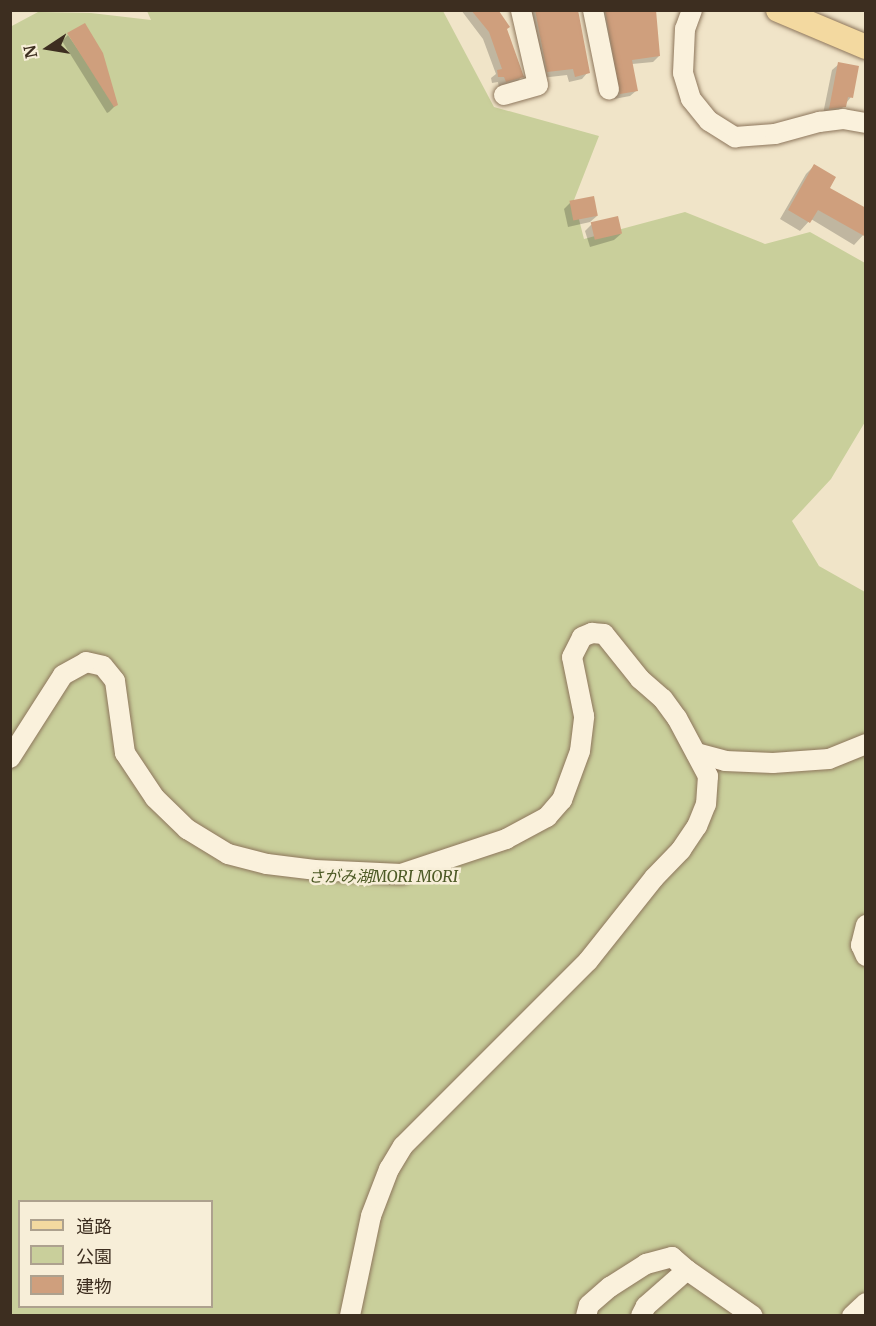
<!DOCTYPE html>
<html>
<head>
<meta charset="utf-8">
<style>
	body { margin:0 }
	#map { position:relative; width:876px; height:1326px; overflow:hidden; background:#f0e4c8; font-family:Merriweather,"Noto Sans JP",serif }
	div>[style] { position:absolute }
	.green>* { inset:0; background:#c9cf9b }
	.shadow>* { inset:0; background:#0003 }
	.building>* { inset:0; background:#cf9f7d; transform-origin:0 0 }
	.roads { filter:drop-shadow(0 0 2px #8d765c) drop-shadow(0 0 2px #8d765c) }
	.minor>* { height:20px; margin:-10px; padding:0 10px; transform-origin:10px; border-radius:10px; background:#faf1dc }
	.major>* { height:24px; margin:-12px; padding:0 12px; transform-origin:12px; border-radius:12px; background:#f3d9a0 }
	span { translate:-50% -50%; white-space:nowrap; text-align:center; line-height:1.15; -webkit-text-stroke:5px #f7eed8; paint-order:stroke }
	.park-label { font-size:16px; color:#4d5a26; font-style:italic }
	.frame { position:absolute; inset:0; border:12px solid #3d2e20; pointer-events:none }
	.legend { position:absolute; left:18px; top:1200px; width:195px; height:108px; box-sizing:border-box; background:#f7eed8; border:2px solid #ada18e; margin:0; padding:8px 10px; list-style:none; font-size:18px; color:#3d2e20 }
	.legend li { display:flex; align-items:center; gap:12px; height:30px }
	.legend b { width:30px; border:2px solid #ada18e }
	.north { position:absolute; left:18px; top:18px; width:60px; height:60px; -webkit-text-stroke:4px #f7eed8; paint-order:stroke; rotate:258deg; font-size:16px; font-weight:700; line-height:24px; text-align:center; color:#3d2e20 }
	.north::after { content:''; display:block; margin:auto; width:21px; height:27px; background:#3d2e20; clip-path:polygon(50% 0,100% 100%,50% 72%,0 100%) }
</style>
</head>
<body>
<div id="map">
	<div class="green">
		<i style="clip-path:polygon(evenodd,147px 11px,443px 11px,494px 107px,599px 136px,574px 200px,584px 239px,685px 212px,765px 244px,810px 232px,865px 263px,865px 422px,831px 479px,792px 521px,819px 566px,865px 592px,865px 1315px,11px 1315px,10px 27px,38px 12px,91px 13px,151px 20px,147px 11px,20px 1202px,212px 1202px,212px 1306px,20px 1306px,20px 1202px)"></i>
	</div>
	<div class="shadow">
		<i style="clip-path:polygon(461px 10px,492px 10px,522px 76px,516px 83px,499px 88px,498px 82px,492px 83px,491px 78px,496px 74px,483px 39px)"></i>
		<i style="clip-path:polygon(528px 10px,577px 10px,588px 72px,582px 79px,569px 82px,567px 75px,541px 78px)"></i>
		<i style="clip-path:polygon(601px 10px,652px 10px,659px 56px,653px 62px,632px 64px,636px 91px,630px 96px,614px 99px)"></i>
		<i style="clip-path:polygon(68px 35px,116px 105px,109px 112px,107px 113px,62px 41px)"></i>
		<i style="clip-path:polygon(839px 64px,851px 97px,838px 113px,823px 114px,832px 70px)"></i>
		<i style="clip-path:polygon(814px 166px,828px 188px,866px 232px,854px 245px,811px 219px,800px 231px,780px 219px,806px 174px)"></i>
		<i style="clip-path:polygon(570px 203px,597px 216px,590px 222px,568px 227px,564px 209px)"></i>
		<i style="clip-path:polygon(592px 224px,621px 234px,614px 240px,590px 247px,585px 231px)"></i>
	</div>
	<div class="building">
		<i style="clip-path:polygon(471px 10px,499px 11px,510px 27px,507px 29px,524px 77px,506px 82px,504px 77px,498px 77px,497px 70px,502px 69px,489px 32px)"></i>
		<i style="clip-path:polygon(535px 10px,578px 10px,590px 73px,575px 77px,573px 69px,547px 72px)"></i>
		<i style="clip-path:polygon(605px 10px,656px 10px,660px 56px,632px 60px,638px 91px,620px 94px)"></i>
		<i style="clip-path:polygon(85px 23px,103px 53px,118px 105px,114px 107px,67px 33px)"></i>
		<i style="clip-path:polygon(838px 62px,859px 66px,853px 98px,848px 97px,846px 107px,829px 109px)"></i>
		<i style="clip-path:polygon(814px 164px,836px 177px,830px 188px,866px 208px,866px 237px,818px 210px,810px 223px,788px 210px)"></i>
		<i style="left:594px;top:196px;width:20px;height:25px;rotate:79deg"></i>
		<i style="left:618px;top:216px;width:18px;height:28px;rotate:77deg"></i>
	</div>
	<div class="roads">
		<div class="minor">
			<i style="left:593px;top:10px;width:81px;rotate:78.6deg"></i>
			<i style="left:692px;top:10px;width:20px;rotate:110deg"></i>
			<i style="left:685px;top:29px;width:44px;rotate:92.6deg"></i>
			<i style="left:683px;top:73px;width:27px;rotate:73deg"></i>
			<i style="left:691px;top:99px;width:28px;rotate:51deg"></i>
			<i style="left:709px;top:121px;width:31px;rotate:32deg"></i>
			<i style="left:735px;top:137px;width:40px;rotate:-4.3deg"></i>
			<i style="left:775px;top:134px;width:46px;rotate:-15.3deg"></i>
			<i style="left:819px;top:122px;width:24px;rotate:-7deg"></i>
			<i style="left:843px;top:119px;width:23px;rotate:10deg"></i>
			<i style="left:504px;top:95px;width:35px;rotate:-16deg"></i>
			<i style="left:538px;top:85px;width:77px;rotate:-102.8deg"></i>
			<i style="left:696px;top:753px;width:30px;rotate:15deg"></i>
			<i style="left:725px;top:761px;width:48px;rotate:2.4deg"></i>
			<i style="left:773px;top:763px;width:56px;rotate:-4.1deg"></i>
			<i style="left:829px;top:759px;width:40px;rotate:-22deg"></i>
			<i style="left:10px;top:758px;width:98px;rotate:-57.4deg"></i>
			<i style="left:63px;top:675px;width:26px;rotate:-29deg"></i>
			<i style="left:86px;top:662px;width:17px;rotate:13deg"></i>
			<i style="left:103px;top:666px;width:19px;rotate:51deg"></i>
			<i style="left:115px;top:681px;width:73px;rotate:82.1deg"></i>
			<i style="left:125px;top:753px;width:54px;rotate:56.3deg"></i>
			<i style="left:155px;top:798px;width:45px;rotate:44.1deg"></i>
			<i style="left:187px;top:829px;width:48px;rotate:31.4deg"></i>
			<i style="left:228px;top:854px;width:40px;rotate:14.4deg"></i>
			<i style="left:267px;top:864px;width:48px;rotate:7.1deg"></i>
			<i style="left:315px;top:870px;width:86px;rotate:2.7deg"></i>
			<i style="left:401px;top:874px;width:111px;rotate:-18.4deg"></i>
			<i style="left:506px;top:839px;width:47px;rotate:-28.2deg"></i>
			<i style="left:547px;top:817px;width:23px;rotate:-49deg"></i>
			<i style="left:562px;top:800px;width:52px;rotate:-69.8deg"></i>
			<i style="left:580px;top:751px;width:35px;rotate:-83deg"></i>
			<i style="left:584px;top:716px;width:60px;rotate:-101.5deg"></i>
			<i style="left:572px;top:657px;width:22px;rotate:-63deg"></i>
			<i style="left:582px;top:637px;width:11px;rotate:-22deg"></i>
			<i style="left:592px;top:633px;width:12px;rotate:5deg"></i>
			<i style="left:604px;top:634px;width:58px;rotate:51.3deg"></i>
			<i style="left:640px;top:679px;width:30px;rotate:41deg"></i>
			<i style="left:663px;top:699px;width:24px;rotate:54deg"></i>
			<i style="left:677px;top:718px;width:66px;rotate:61.9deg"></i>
			<i style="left:708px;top:776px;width:28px;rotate:94deg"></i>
			<i style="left:706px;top:804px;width:24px;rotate:112deg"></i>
			<i style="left:697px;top:826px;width:29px;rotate:124deg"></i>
			<i style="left:681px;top:850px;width:39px;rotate:134deg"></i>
			<i style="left:654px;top:878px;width:106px;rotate:128.5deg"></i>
			<i style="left:588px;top:961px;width:262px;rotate:135deg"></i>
			<i style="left:403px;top:1146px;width:27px;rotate:121deg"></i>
			<i style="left:389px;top:1169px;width:50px;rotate:111deg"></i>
			<i style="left:371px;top:1216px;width:102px;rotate:101.9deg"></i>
			<i style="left:866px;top:925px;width:21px;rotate:104deg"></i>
			<i style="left:861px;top:945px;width:12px;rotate:66deg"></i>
			<i style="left:687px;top:1270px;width:80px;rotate:34.9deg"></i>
			<i style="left:586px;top:1316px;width:11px;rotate:-75deg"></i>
			<i style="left:589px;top:1305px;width:28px;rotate:-41deg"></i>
			<i style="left:610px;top:1287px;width:43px;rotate:-32.6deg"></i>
			<i style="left:646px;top:1264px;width:27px;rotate:-15deg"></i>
			<i style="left:672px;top:1257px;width:20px;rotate:41deg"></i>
			<i style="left:687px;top:1270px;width:55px;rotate:138.7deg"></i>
			<i style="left:646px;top:1306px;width:11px;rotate:117deg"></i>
			<i style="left:852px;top:1316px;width:19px;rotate:-43deg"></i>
		</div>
		<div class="major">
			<i style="left:778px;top:10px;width:95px;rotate:22.8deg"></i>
		</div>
	</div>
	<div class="park-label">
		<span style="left:383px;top:876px">さがみ湖MORI MORI</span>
	</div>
	<div class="frame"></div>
	<ul class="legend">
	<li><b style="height:8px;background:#f3d9a0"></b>道路</li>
	<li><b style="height:16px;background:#c9cf9b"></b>公園</li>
	<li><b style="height:16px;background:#cf9f7d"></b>建物</li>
	</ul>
	<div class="north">N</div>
</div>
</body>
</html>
